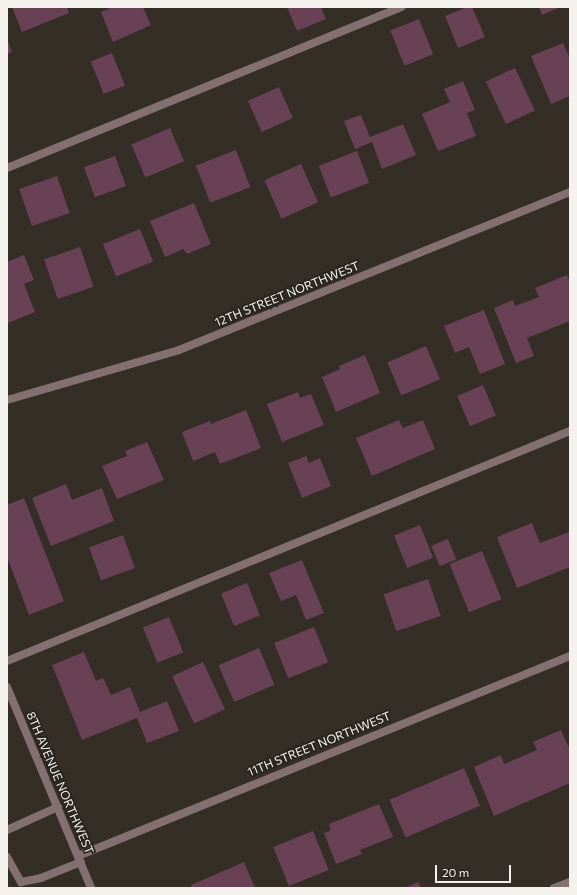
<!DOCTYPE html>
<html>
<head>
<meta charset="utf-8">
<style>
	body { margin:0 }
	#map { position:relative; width:577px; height:895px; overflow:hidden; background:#342e27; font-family:Commissioner,sans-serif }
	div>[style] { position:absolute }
	.building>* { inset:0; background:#684154; transform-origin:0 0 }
	.lane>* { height:8px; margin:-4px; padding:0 4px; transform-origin:4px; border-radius:4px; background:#857071 }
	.street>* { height:8px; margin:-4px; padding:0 4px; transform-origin:4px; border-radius:4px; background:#857071 }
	span { translate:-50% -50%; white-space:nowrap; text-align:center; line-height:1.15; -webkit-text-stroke:3.5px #2a241e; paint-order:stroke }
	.street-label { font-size:12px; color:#f5f1ed }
	.frame { position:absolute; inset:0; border:8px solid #f5f1ed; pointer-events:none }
	.scale { position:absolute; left:435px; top:865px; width:76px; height:18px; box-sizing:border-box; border:2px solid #f5f1ed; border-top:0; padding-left:5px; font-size:12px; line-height:14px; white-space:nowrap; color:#f5f1ed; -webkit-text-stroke:3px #2a241e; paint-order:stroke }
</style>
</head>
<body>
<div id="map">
	<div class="building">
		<i style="clip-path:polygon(12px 7px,67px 7px,69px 13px,22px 32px)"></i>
		<i style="clip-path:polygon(112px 7px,143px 7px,151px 25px,113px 42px,101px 12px)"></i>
		<i style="clip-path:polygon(287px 7px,321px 7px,326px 19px,297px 31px)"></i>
		<i style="clip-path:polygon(467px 7px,472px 7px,485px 37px,458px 48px,445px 16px)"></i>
		<i style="clip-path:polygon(539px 7px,561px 7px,542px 15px)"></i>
		<i style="left:419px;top:19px;width:38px;height:31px;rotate:68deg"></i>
		<i style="clip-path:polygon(7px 39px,12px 52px,7px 54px)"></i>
		<i style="clip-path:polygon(563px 43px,570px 59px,570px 96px,551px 104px,531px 56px)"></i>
		<i style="left:112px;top:53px;width:35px;height:23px;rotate:68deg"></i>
		<i style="left:515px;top:68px;width:47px;height:32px;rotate:65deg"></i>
		<i style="clip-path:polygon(463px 81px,475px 110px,467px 113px,476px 136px,438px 151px,422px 114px,450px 102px,444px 89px)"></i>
		<i style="left:279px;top:87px;width:34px;height:34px;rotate:66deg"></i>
		<i style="clip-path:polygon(361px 115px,370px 137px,403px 124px,416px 155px,382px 169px,372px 142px,355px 149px,344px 121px)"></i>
		<i style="left:170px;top:128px;width:36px;height:42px;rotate:67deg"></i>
		<i style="left:236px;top:150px;width:40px;height:43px;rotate:69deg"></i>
		<i style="left:357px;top:151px;width:34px;height:41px;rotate:69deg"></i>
		<i style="left:115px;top:156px;width:32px;height:33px;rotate:70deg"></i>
		<i style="left:301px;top:164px;width:42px;height:40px;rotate:66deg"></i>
		<i style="left:57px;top:176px;width:39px;height:40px;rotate:71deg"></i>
		<i style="clip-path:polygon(194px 203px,211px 244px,187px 254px,183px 249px,165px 257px,150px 221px)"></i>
		<i style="left:140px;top:229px;width:35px;height:40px;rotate:68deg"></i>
		<i style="left:80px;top:247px;width:42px;height:38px;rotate:71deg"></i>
		<i style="clip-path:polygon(24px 255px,34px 280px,24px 284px,35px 312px,8px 323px,7px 262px)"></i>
		<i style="clip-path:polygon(567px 275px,570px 282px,570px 321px,527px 338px,534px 356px,516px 363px,494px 308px,513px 300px,515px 306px,539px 297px,535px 288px)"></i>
		<i style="clip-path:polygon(484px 310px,505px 364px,480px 374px,469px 347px,455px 353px,444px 326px)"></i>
		<i style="left:426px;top:346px;width:36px;height:42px;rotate:67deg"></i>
		<i style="clip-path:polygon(365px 355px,380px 393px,336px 412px,322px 377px,340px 369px,339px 366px)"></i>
		<i style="left:483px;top:385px;width:33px;height:28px;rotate:67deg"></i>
		<i style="clip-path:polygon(298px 392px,300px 398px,311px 394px,324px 425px,282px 442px,267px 404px)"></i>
		<i style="clip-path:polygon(246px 410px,261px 448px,220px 464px,215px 452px,193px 461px,182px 432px,210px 421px,211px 424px)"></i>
		<i style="clip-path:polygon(399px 420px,403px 428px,423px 420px,435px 449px,372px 476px,356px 438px)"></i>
		<i style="clip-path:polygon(147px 442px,164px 480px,117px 499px,102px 466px,127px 456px,125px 451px)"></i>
		<i style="clip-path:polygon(306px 456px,309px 463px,320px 458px,331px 486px,302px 498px,288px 463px)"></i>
		<i style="clip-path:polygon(66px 484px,72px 500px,102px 488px,114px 521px,51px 546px,32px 498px)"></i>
		<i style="clip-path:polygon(24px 498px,64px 601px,29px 615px,7px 557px,7px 505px)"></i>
		<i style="clip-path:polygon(532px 523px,540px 543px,569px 532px,570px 567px,517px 588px,497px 537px)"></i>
		<i style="left:420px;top:525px;width:35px;height:28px;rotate:68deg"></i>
		<i style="left:123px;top:535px;width:35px;height:36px;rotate:70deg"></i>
		<i style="left:448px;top:539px;width:22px;height:18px;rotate:68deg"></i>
		<i style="left:482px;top:551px;width:52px;height:35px;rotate:68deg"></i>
		<i style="clip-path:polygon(302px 560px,324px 613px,306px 620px,296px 595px,281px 601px,269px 573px)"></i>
		<i style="left:428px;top:579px;width:39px;height:47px;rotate:71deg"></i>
		<i style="left:247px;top:583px;width:35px;height:28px;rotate:68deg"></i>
		<i style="left:169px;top:617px;width:38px;height:28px;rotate:68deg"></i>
		<i style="left:314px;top:627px;width:38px;height:43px;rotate:68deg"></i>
		<i style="left:259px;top:648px;width:40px;height:44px;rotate:67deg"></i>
		<i style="clip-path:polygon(84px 652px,96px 681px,103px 678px,111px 695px,130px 687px,140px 712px,167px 701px,179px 731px,147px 743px,137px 718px,82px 740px,52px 665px)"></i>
		<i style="left:203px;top:662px;width:52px;height:34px;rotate:65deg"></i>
		<i style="clip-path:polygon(561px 730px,570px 750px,570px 783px,494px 816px,474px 767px,501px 755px,504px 764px,537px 750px,533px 742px)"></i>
		<i style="left:464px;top:768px;width:41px;height:81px;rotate:67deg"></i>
		<i style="clip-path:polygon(379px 804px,393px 837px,360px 850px,362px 854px,336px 864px,324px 833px,331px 830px,329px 824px)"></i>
		<i style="left:313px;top:831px;width:42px;height:43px;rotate:68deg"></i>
		<i style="clip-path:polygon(244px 862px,255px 888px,192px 888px,191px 885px)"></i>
		<i style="clip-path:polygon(418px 882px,421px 888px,405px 888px)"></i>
	</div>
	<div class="lane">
		<i style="left:7px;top:168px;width:426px;rotate:-22.2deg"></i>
		<i style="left:7px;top:661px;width:608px;rotate:-22.22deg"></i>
		<i style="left:7px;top:830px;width:56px;rotate:-24.3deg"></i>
		<i style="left:7px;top:857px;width:29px;rotate:61deg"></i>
		<i style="left:21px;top:882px;width:20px;rotate:-11deg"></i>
		<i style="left:41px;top:878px;width:43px;rotate:-21.8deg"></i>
		<i style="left:554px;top:888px;width:17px;rotate:-21deg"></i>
	</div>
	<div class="street">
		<i style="left:7px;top:400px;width:179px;rotate:-16.2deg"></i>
		<i style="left:179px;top:350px;width:422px;rotate:-22deg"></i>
		<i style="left:7px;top:687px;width:218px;rotate:67.3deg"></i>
		<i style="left:78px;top:856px;width:531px;rotate:-22.12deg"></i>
	</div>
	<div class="street-label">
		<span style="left:287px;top:294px;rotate:-22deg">12TH STREET NORTHWEST</span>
		<span style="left:319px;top:744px;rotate:-22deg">11TH STREET NORTHWEST</span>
		<span style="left:60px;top:783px;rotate:67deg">8TH AVENUE NORTHWEST</span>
	</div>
	<div class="frame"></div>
	<div class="scale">20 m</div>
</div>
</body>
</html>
